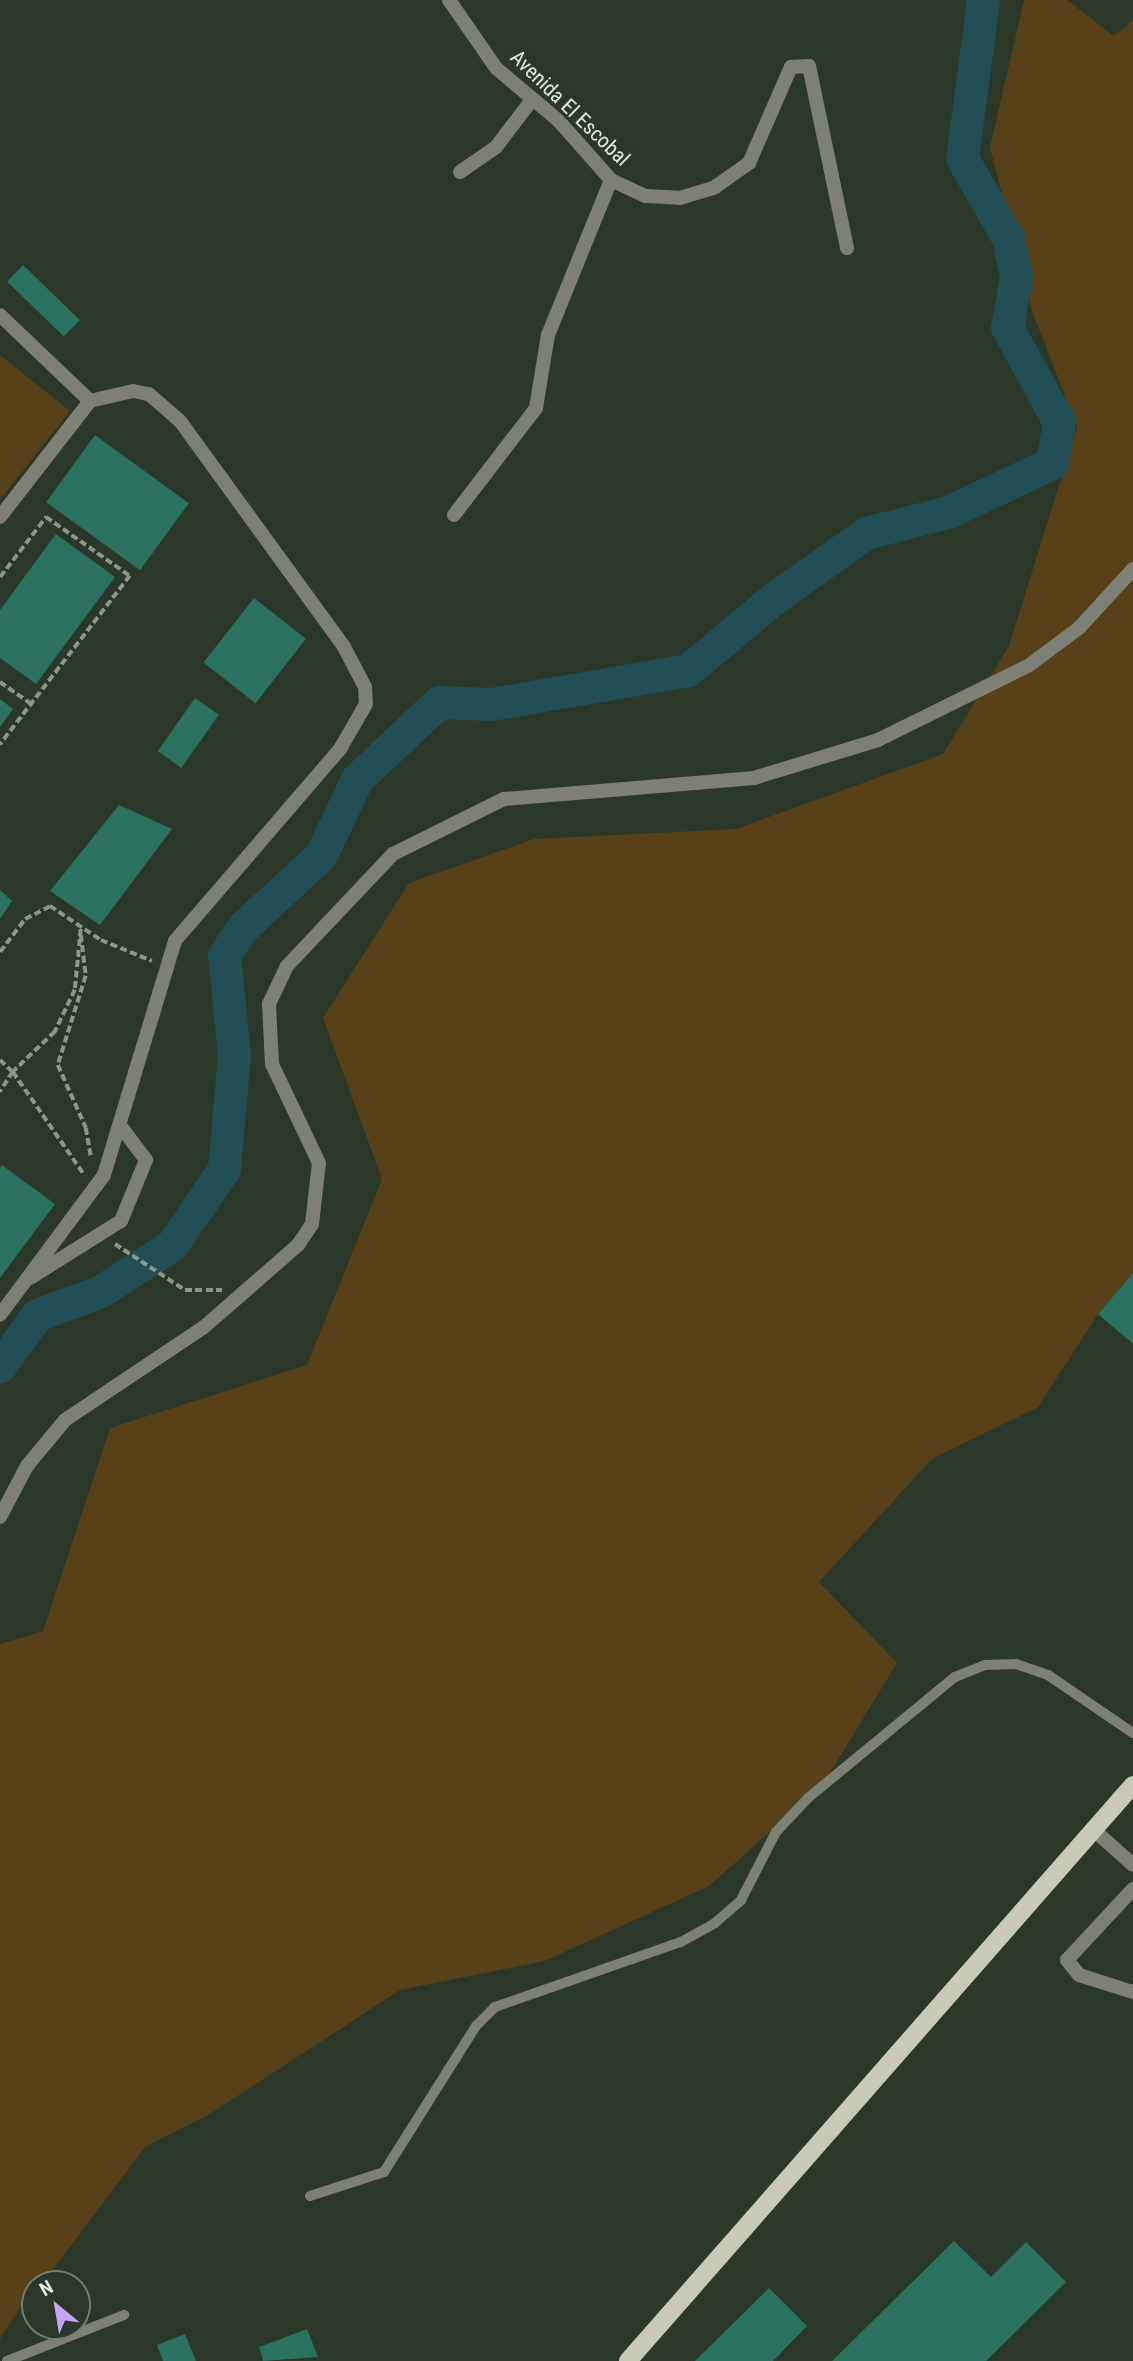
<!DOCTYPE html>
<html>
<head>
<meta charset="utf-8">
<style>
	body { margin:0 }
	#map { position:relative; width:1133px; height:2361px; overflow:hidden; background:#2b382a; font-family:"Roboto Condensed",sans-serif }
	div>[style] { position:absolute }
	.green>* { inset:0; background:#584018 }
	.river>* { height:33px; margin:-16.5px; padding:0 16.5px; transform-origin:16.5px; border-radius:16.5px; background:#224f55 }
	.building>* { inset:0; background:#2b7160; transform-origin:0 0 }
	.path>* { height:3.5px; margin-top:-1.75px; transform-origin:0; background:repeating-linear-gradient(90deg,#8c978b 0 7px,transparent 0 10.5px) }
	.lane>* { height:10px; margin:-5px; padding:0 5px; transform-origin:5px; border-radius:5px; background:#7e7f75 }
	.street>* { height:14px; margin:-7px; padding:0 7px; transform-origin:7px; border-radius:7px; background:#7e7f75 }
	.primary>* { height:18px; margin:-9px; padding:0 9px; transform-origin:9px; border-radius:9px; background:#c8c9b6 }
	span { translate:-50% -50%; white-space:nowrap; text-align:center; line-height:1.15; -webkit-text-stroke:7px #2b382a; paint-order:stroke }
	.street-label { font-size:21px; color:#e0e8df }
	.north { position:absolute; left:21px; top:2270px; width:70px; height:70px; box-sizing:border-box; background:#2b382a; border:2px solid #737e72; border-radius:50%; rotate:330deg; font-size:19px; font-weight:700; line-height:28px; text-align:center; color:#e0e8df }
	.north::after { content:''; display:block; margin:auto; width:24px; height:32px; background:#c6a6f0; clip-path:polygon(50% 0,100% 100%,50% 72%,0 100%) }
</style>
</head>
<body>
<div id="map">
	<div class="green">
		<i style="clip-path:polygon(1024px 0,1067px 0,1114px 36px,1133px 20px,1133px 1273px,1098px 1314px,1038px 1407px,932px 1459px,819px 1582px,897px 1663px,822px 1786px,709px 1886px,545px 1961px,400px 1990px,210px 2114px,146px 2146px,42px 2284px,35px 2284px,0 2339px,0 1644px,43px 1631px,110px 1428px,307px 1365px,382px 1179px,323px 1018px,409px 883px,534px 839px,736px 829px,943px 754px,1009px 646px,1077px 427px,1032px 311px,990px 147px)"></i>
		<i style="clip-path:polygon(0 355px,70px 411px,0 500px)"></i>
	</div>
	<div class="river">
		<i style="left:0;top:1366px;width:63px;rotate:-54deg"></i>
		<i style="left:37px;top:1315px;width:68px;rotate:-20.6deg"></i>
		<i style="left:101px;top:1291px;width:85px;rotate:-32.9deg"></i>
		<i style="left:172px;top:1245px;width:92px;rotate:-55.6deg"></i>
		<i style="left:224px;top:1169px;width:114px;rotate:-85deg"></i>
		<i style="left:234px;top:1055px;width:100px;rotate:-95.7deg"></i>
		<i style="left:224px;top:955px;width:34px;rotate:-56deg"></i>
		<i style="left:243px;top:927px;width:106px;rotate:-42.7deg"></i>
		<i style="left:321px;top:855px;width:84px;rotate:-64.7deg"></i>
		<i style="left:357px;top:779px;width:112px;rotate:-43.2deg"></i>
		<i style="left:439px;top:702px;width:52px;rotate:2.2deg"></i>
		<i style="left:491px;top:704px;width:200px;rotate:-9.8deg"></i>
		<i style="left:688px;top:670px;width:112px;rotate:-39.9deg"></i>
		<i style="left:774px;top:598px;width:113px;rotate:-35.2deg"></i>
		<i style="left:866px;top:533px;width:85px;rotate:-14.4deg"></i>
		<i style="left:948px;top:512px;width:115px;rotate:-25.2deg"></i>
		<i style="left:1052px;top:463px;width:42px;rotate:-80.3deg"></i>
		<i style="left:1059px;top:422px;width:108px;rotate:-118.7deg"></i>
		<i style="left:1007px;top:327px;width:51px;rotate:-79.8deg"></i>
		<i style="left:1016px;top:277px;width:40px;rotate:-102deg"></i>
		<i style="left:1008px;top:238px;width:92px;rotate:-119.9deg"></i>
		<i style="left:962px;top:158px;width:159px;rotate:-82.4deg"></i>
	</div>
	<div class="building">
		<i style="left:23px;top:265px;width:79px;height:23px;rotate:44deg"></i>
		<i style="left:95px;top:435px;width:116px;height:83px;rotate:36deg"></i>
		<i style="clip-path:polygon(56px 534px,115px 577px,36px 684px,0 658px,0 610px)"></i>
		<i style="left:254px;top:598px;width:66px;height:82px;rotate:38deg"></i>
		<i style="left:195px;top:698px;width:29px;height:65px;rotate:35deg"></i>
		<i style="clip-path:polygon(0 699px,13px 709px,0 727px)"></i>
		<i style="clip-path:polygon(119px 805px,172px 829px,100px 925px,50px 891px)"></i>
		<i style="clip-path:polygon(0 890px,12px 901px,0 919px)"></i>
		<i style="clip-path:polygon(2px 1165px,55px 1204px,0 1278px,0 1168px)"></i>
		<i style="clip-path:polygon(1133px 1273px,1133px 1344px,1098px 1314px)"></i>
		<i style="clip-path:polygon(954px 2241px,991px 2277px,1026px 2242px,1066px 2282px,986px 2361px,832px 2361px)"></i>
		<i style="clip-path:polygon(769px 2288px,807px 2326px,773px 2361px,695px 2361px)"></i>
		<i style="clip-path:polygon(307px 2329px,318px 2357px,263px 2361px,259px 2347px)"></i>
		<i style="clip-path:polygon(185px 2334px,196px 2361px,163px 2361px,157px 2345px)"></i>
	</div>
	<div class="path">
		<i style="left:0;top:577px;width:76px;rotate:-52.5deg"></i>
		<i style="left:46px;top:517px;width:103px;rotate:35.1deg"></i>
		<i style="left:130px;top:576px;width:213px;rotate:127.6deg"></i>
		<i style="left:0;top:682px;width:39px;rotate:35deg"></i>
		<i style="left:81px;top:929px;width:61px;rotate:95.6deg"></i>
		<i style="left:75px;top:990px;width:47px;rotate:115.5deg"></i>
		<i style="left:55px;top:1032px;width:58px;rotate:136.4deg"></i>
		<i style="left:13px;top:1072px;width:126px;rotate:55.3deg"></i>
		<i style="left:81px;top:935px;width:41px;rotate:83deg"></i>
		<i style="left:86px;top:976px;width:93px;rotate:107.5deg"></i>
		<i style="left:58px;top:1065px;width:69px;rotate:66deg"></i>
		<i style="left:86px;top:1128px;width:29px;rotate:80deg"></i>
		<i style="left:0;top:952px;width:41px;rotate:-52.9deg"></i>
		<i style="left:25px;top:919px;width:28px;rotate:-27deg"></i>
		<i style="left:50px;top:906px;width:61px;rotate:33.7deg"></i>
		<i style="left:101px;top:940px;width:55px;rotate:22.4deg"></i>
		<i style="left:0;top:1060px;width:18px;rotate:43deg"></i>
		<i style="left:13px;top:1072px;width:24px;rotate:123deg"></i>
		<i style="left:115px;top:1244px;width:84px;rotate:33.3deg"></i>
		<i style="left:185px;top:1290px;width:37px"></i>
	</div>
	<div class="lane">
		<i style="left:310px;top:2196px;width:78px;rotate:-18deg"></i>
		<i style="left:384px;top:2172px;width:173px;rotate:-57.8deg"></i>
		<i style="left:476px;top:2026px;width:27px;rotate:-45deg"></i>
		<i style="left:495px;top:2007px;width:197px;rotate:-19.3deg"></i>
		<i style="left:681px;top:1942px;width:39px;rotate:-29deg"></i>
		<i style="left:715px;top:1923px;width:35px;rotate:-41deg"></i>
		<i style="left:741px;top:1900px;width:76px;rotate:-62.8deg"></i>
		<i style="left:776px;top:1832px;width:47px;rotate:-46.7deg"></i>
		<i style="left:808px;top:1798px;width:190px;rotate:-39.5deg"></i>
		<i style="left:955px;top:1677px;width:32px;rotate:-22deg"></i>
		<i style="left:985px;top:1665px;width:31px;rotate:-2deg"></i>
		<i style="left:1016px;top:1664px;width:34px;rotate:19deg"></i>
		<i style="left:1048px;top:1675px;width:103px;rotate:34.3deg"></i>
		<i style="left:7px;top:2361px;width:126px;rotate:-21.5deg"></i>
	</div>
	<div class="street">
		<i style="left:449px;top:0;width:83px;rotate:55.3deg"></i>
		<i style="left:496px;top:68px;width:81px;rotate:40deg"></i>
		<i style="left:558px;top:120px;width:80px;rotate:48.5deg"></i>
		<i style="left:611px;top:180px;width:38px;rotate:25deg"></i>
		<i style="left:646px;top:196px;width:34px;rotate:3deg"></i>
		<i style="left:680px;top:198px;width:37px;rotate:-17deg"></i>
		<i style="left:715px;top:187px;width:42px;rotate:-35.2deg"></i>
		<i style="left:749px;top:163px;width:105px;rotate:-66.4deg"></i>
		<i style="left:791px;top:67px;width:18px;rotate:-3deg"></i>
		<i style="left:809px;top:66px;width:186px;rotate:78.2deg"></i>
		<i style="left:460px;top:172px;width:44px;rotate:-34.8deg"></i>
		<i style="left:496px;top:147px;width:58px;rotate:-52.7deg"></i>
		<i style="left:0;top:315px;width:124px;rotate:43.7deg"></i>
		<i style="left:454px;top:515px;width:135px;rotate:-52.5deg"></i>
		<i style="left:536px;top:408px;width:74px;rotate:-80.7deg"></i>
		<i style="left:548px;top:335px;width:167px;rotate:-67.9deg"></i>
		<i style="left:0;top:517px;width:147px;rotate:-52.2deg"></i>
		<i style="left:90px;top:401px;width:44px;rotate:-13.1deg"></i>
		<i style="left:133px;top:391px;width:16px;rotate:11deg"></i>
		<i style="left:149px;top:394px;width:41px;rotate:41.1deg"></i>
		<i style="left:180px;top:421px;width:279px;rotate:54deg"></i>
		<i style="left:344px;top:647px;width:45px;rotate:62.3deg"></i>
		<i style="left:365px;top:687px;width:17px;rotate:87deg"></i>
		<i style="left:366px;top:704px;width:52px;rotate:120deg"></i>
		<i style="left:340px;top:749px;width:253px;rotate:130.7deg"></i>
		<i style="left:175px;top:941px;width:245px;rotate:106.9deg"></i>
		<i style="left:104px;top:1175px;width:174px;rotate:126.6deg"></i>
		<i style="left:30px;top:1278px;width:107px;rotate:-32.1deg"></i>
		<i style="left:121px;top:1221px;width:66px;rotate:-67.7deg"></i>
		<i style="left:146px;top:1160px;width:40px;rotate:-127deg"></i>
		<i style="left:0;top:1517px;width:58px;rotate:-62.1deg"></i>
		<i style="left:27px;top:1466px;width:60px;rotate:-50.4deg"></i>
		<i style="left:65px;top:1420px;width:167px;rotate:-33.8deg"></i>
		<i style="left:204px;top:1327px;width:125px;rotate:-41.1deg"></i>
		<i style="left:298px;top:1245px;width:25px;rotate:-56deg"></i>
		<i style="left:312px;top:1224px;width:61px;rotate:-83.5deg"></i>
		<i style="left:319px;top:1163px;width:110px;rotate:-115.4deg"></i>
		<i style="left:272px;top:1064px;width:60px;rotate:-92.9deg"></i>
		<i style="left:269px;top:1004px;width:42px;rotate:-64.7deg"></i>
		<i style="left:287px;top:966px;width:154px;rotate:-46.6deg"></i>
		<i style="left:393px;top:854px;width:124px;rotate:-26.4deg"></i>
		<i style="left:504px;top:799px;width:251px;rotate:-4.8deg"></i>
		<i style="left:754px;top:778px;width:130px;rotate:-17deg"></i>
		<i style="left:878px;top:740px;width:167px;rotate:-26.3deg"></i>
		<i style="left:1028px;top:666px;width:64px;rotate:-36.7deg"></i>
		<i style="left:1079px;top:628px;width:80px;rotate:-47.5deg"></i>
		<i style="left:1094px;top:1830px;width:52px;rotate:41.9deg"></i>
		<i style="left:1133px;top:1889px;width:97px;rotate:132.9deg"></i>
		<i style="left:1067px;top:1960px;width:19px;rotate:51deg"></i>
		<i style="left:1079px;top:1975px;width:57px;rotate:17.5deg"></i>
	</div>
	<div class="primary">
		<i style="left:628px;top:2361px;width:766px;rotate:-48.76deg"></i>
	</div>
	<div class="street-label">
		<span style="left:570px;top:108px;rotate:44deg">Avenida El Escobal</span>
	</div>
	<div class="north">N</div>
</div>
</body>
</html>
